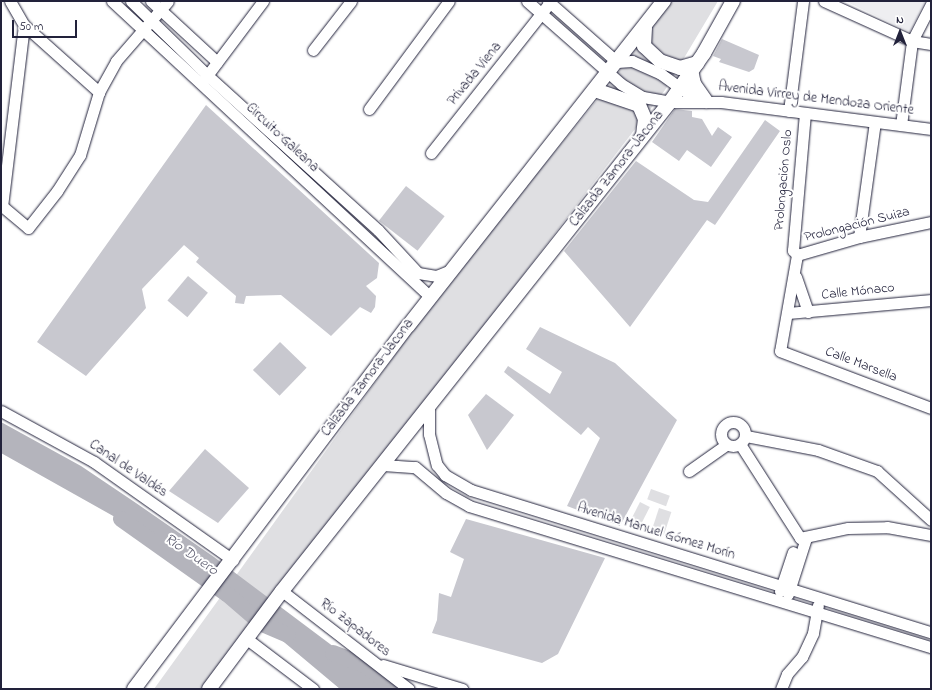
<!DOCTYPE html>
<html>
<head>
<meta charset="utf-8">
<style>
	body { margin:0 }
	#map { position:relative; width:932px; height:690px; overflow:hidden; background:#fff; font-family:"Indie Flower",sans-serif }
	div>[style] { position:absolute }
	.built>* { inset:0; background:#eeeef1 }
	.green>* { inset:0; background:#dfdfe2; transform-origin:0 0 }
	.water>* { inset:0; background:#b4b4bc }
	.river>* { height:16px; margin:-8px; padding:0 8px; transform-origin:8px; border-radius:8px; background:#b4b4bc }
	.building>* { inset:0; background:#c8c8cf; transform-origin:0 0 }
	.roads { filter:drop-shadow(0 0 1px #22223b) drop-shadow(0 0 1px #22223b) }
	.minor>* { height:11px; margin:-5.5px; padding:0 5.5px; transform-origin:5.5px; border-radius:5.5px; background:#fff }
	.minor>.ring { margin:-5.5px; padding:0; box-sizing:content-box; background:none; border:11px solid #fff; border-radius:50% }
	.major>* { height:14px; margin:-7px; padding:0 7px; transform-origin:7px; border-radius:7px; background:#fff }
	span { translate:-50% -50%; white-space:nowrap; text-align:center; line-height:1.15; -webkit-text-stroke:4px #fff; paint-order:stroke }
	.street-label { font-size:14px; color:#22223b }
	.water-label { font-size:15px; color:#5c5c6f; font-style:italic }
	.frame { position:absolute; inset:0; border:2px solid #22223b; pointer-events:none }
	.north { position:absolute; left:880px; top:12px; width:40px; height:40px; -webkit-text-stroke:3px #fff; paint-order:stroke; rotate:0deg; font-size:11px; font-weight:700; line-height:16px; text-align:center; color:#22223b }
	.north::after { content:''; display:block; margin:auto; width:14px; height:18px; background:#22223b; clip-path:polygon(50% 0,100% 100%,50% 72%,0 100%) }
	.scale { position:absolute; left:12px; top:20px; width:65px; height:18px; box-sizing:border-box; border:2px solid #22223b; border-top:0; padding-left:5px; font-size:12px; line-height:14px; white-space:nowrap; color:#22223b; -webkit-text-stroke:3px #fff; paint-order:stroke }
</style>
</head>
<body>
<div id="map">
	<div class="built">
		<i style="clip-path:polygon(845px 1px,925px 1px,910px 32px)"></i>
	</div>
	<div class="green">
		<i style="clip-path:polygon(669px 1px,718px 1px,665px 90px,205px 689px,154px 689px,439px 294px,610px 84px)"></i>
		<i style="left:651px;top:489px;width:20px;height:11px;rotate:20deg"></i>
		<i style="left:640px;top:502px;width:11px;height:21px;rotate:27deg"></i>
		<i style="left:659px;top:508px;width:13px;height:24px;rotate:18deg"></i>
	</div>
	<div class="water">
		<i style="clip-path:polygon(1px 422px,81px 466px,136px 503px,214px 557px,390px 689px,340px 689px,205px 576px,147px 535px,1px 453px)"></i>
	</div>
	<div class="river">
		<i style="left:121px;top:519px;width:130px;rotate:35.3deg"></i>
		<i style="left:227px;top:594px;width:46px;rotate:40.6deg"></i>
		<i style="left:262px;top:624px;width:28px;rotate:23deg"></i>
		<i style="left:333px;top:653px;width:33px;rotate:21deg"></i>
		<i style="left:364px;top:665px;width:40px;rotate:37deg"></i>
	</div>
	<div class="building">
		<i style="clip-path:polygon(722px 39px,759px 55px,754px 69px,749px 72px,719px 62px,721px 59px,713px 56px)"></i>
		<i style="clip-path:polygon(206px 105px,379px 263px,377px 278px,366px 286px,376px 296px,375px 307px,371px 313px,360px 307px,331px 336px,281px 295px,246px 296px,244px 304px,235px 303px,236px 296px,196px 262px,199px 258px,184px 245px,142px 289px,146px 308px,86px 376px,37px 342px)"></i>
		<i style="clip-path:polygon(675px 109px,692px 111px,692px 117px,702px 119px,712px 136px,718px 127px,732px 137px,711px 167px,687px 150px,679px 161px,652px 142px)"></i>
		<i style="clip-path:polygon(765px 120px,780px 131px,715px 225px,707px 220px,630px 327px,564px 251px,636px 161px,694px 200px,708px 202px)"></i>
		<i style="left:406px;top:186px;width:49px;height:44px;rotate:38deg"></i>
		<i style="left:188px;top:276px;width:26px;height:32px;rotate:40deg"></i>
		<i style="clip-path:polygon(540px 327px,615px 363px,677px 420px,620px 526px,567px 506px,600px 438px,588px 427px,581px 435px,504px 372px,508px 366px,550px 394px,562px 372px,526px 349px)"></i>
		<i style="left:280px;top:342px;width:37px;height:39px;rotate:44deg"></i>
		<i style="clip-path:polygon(486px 394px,514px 415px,487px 450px,468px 415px)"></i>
		<i style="clip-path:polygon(205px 449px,249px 488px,218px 523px,169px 491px)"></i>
		<i style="clip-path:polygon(466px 519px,605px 558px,558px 654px,542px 663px,432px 633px,437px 620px,439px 593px,451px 597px,464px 559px,450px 552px)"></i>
	</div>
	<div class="roads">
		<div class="minor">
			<i style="left:10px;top:1px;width:28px;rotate:60deg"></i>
			<i style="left:24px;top:25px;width:101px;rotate:41.8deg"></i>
			<i style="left:112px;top:1px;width:434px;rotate:42.9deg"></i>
			<i style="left:131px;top:1px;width:106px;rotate:44.2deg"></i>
			<i style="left:207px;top:75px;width:231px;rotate:42.2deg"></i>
			<i style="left:378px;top:230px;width:59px;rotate:47.1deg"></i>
			<i style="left:418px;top:273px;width:18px;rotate:9deg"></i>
			<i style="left:436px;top:276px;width:18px;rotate:-22deg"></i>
			<i style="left:151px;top:1px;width:90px;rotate:42.7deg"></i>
			<i style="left:527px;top:1px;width:125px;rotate:41.4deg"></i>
			<i style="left:621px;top:84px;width:26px;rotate:31deg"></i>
			<i style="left:643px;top:97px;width:27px;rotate:10deg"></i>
			<i style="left:670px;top:102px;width:51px"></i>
			<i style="left:721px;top:102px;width:212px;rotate:7.3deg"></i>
			<i style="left:548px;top:1px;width:92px;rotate:41.5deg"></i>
			<i style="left:617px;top:62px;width:15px;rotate:-4deg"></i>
			<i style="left:632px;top:61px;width:32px;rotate:24deg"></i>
			<i style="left:661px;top:74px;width:44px;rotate:35.8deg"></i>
			<i style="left:824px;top:1px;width:97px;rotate:24.4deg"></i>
			<i style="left:912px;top:41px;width:19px;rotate:9deg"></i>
			<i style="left:24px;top:25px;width:182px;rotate:96.9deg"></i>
			<i style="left:2px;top:206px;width:34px;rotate:40deg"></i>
			<i style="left:28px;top:228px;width:47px;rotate:-51.9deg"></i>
			<i style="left:57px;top:191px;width:43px;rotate:-57.4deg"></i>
			<i style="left:80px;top:155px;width:66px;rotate:-73.2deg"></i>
			<i style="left:99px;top:92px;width:35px;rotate:-61deg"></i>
			<i style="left:116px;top:61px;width:79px;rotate:-49.1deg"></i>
			<i style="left:313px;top:50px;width:62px;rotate:-52.2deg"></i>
			<i style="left:203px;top:81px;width:100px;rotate:-53.1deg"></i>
			<i style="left:369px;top:109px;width:134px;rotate:-53.5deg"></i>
			<i style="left:789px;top:111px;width:111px;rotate:-82.7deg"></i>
			<i style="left:805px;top:113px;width:138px;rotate:95deg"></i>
			<i style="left:793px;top:250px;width:6px;rotate:51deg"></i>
			<i style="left:797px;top:255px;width:65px;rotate:-16.2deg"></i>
			<i style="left:859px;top:237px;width:74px;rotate:-11.8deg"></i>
			<i style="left:901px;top:125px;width:85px;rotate:-82.5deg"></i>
			<i style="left:912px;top:41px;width:42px;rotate:-62.8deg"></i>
			<i style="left:431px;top:153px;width:194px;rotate:-51.7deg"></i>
			<i style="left:859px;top:237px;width:116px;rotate:-82.1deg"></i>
			<i style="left:797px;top:255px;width:97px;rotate:100deg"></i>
			<i style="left:780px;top:351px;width:161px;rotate:20.7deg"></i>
			<i style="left:796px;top:277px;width:37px;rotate:71deg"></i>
			<i style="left:788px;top:313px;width:144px;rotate:-5.2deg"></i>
			<i style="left:429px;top:407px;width:27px;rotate:90deg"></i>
			<i style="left:429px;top:434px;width:32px;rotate:76deg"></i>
			<i style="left:437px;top:465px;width:13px;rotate:51deg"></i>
			<i style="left:445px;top:475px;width:30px;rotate:30deg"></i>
			<i style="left:471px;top:490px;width:481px;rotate:17.2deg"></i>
			<i style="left:1px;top:411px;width:106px;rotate:28.7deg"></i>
			<i style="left:94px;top:462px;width:170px;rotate:35.2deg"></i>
			<i class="ring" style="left:721px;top:422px;width:13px;height:13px"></i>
			<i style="left:746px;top:436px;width:73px;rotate:11deg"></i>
			<i style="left:818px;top:450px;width:63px;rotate:19.6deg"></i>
			<i style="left:877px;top:471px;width:73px;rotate:42.2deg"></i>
			<i style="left:740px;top:444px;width:112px;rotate:57.4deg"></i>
			<i style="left:383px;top:465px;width:32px;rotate:4deg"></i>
			<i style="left:415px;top:467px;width:40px;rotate:40deg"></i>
			<i style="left:446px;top:493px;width:26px;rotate:29deg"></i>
			<i style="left:469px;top:506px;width:483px;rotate:17deg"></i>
			<i style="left:689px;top:471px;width:45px;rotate:-35.1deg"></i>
			<i style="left:800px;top:538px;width:49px;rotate:-11.8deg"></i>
			<i style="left:848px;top:528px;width:39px;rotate:-1deg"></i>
			<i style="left:887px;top:527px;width:45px;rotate:10.3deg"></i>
			<i style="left:282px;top:591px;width:160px;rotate:37.7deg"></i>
			<i style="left:780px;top:591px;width:41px;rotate:-71.6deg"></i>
			<i style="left:788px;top:594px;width:59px;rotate:-72.2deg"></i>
			<i style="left:247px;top:639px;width:83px;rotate:37.1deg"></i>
			<i style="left:383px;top:665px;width:83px;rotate:16.9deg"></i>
			<i style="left:781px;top:689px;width:16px;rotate:-68deg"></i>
			<i style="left:787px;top:674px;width:23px;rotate:-49deg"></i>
			<i style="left:802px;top:657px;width:26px;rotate:-65deg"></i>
			<i style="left:813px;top:633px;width:28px;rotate:-80deg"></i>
		</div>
		<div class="major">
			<i style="left:645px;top:28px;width:18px;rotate:93deg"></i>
			<i style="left:644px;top:46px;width:22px;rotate:43deg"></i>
			<i style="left:660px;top:61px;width:21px;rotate:19deg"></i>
			<i style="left:680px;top:68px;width:18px;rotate:-16deg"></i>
			<i style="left:691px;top:70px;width:14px;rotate:78deg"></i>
			<i style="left:694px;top:84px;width:21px;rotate:55deg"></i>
			<i style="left:595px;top:90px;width:46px;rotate:18.8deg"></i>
			<i style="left:639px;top:105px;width:15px;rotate:67deg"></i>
			<i style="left:645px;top:119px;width:16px;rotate:97deg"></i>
			<i style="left:134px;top:689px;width:455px;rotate:-53deg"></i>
			<i style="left:408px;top:326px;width:414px;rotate:-51.8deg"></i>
			<i style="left:209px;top:689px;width:122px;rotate:-53.3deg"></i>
			<i style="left:282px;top:591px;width:624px;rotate:-51.57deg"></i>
			<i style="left:670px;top:102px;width:60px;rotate:-55.2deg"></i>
			<i style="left:704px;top:53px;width:60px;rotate:-60.9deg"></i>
		</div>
	</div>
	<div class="street-label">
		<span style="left:475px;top:74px;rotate:-51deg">Privada Viena</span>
		<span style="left:816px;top:99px;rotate:7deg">Avenida Virrey de Mendoza Oriente</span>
		<span style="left:282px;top:138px;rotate:43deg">Circuito Galeana</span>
		<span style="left:617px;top:169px;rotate:-52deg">Calzada Zamora-Jacona</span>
		<span style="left:784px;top:180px;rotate:-85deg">Prolongación Oslo</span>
		<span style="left:857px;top:225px;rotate:-14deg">Prolongación Suiza</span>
		<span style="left:858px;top:292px;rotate:-6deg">Calle Mónaco</span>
		<span style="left:861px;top:365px;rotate:21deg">Calle Marsella</span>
		<span style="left:368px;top:378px;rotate:-53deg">Calzada Zamora-Jacona</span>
		<span style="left:128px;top:469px;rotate:34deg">Canal de Valdés</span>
		<span style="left:656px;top:532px;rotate:17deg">Avenida Manuel Gómez Morín</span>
		<span style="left:355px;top:628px;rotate:38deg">Río Zapadores</span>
	</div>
	<div class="water-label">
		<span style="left:191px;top:555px;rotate:35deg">Río Duero</span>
	</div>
	<div class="frame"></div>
	<div class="north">N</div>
	<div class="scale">50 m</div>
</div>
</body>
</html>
